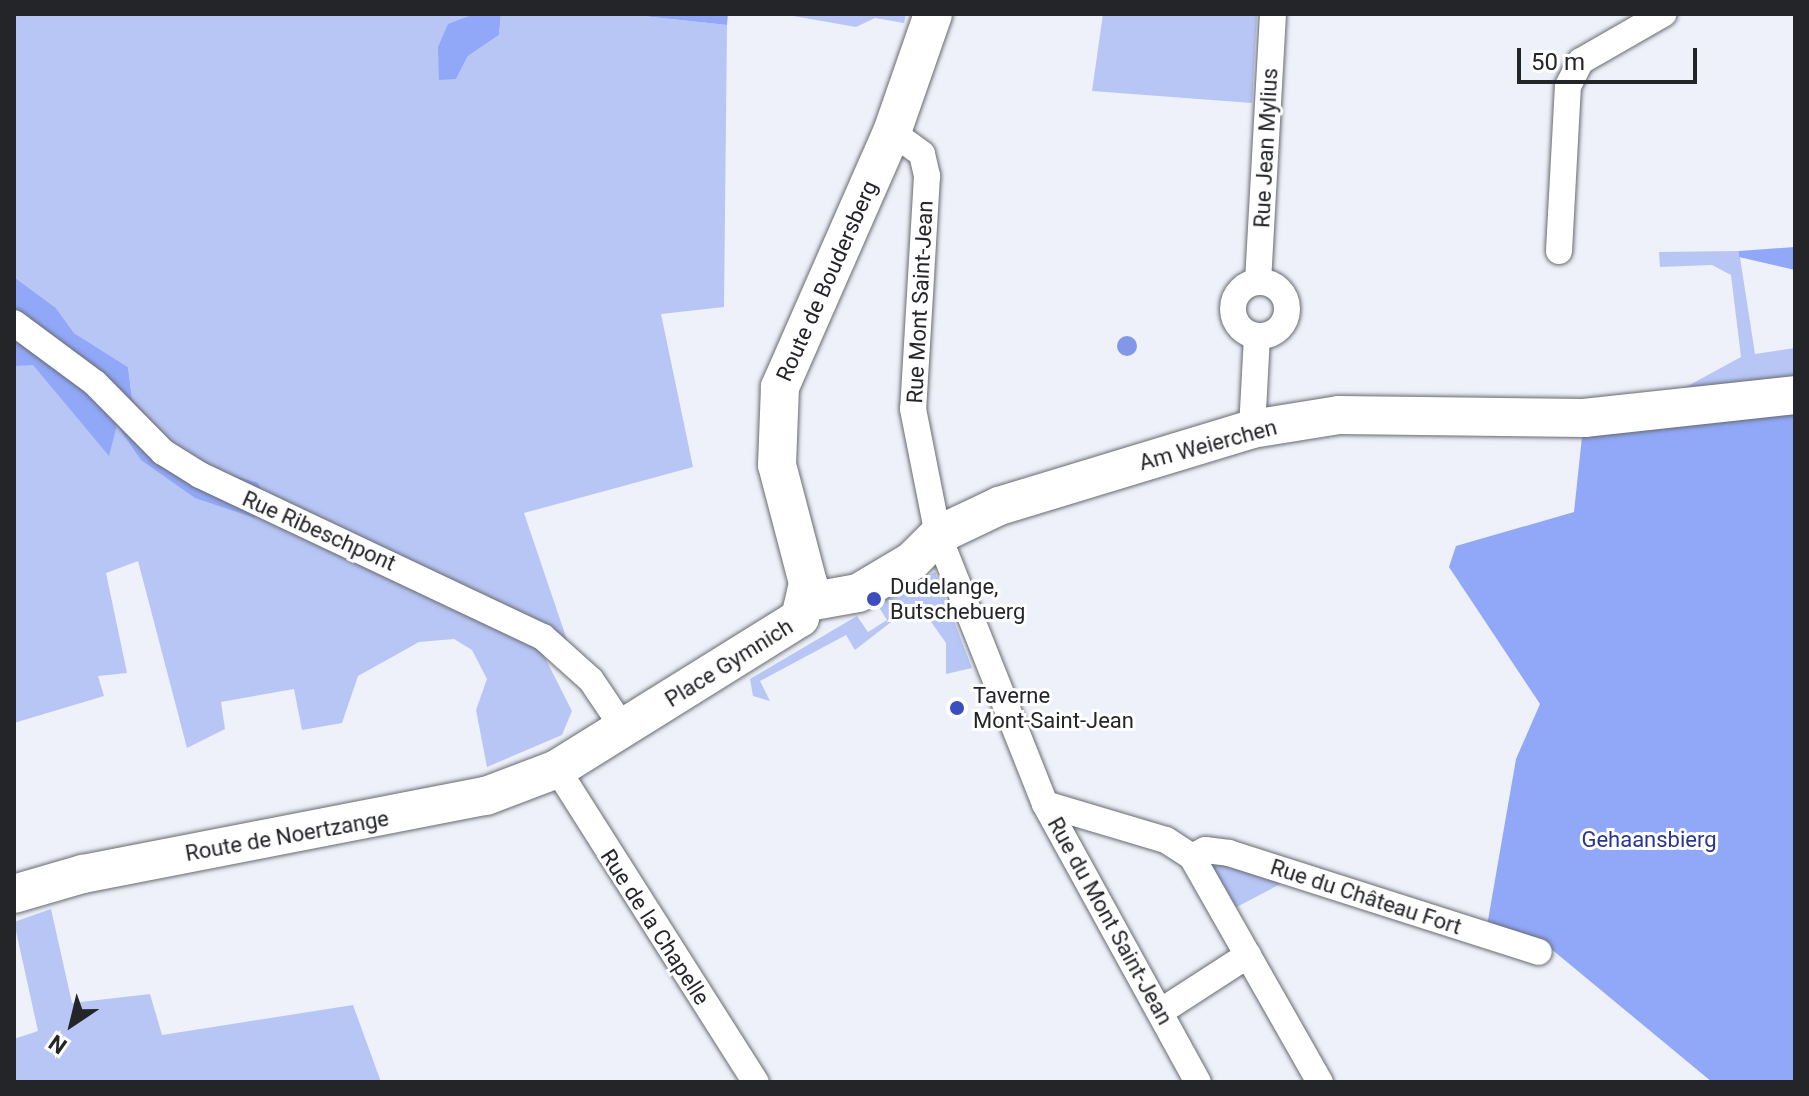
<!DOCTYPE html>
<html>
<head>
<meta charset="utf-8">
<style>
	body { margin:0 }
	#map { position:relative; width:1809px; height:1096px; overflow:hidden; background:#eef1f9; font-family:Roboto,sans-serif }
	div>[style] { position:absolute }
	.green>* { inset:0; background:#b7c6f5 }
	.forest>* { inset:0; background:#91a8f9 }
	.water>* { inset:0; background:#8197e7 }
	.round { border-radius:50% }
	.roads { filter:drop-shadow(0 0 2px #686a71) drop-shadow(0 0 2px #686a71) }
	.street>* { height:26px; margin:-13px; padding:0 13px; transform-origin:13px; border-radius:13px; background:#fff }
	.street>.ring { margin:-13px; padding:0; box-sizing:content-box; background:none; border:26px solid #fff; border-radius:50% }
	.secondary>* { height:38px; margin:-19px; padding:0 19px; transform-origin:19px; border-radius:19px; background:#fff }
	.dots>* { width:22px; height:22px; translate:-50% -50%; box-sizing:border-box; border:4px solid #fefefe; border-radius:50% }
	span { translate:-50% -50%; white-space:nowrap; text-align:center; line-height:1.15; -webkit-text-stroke:6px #fefefe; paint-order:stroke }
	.street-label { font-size:22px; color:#242528 }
	.poi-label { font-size:22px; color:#242528 }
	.left { translate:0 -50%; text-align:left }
	.park-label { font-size:22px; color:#293591 }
	.frame { position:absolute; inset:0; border:16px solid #242528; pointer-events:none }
	.north { position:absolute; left:32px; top:984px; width:80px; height:80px; -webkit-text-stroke:6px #fefefe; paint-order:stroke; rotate:215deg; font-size:22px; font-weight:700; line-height:32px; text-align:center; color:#242528 }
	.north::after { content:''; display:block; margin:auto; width:28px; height:36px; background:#242528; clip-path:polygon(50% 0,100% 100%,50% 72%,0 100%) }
	.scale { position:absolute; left:1517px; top:48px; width:180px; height:36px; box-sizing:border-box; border:4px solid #242528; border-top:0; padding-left:10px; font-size:24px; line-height:28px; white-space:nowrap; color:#242528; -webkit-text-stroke:6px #fefefe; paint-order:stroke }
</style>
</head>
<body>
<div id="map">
	<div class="green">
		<i style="clip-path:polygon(14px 14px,474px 14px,448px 25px,456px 79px,468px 56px,499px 35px,501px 14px,624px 14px,727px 25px,724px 307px,661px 314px,693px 467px,524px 513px,567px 640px,206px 467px,172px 444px,132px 399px,128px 367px,74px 333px,56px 308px,14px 277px)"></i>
		<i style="clip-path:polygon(782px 14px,906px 14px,904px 23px,875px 18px,856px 27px)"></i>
		<i style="clip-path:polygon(1103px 14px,1257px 14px,1252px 103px,1092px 91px)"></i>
		<i style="clip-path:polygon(1739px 251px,1755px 354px,1795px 348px,1795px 395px,1636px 414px,1741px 357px,1731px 275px,1712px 265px,1660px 267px,1659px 252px)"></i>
		<i style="clip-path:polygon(14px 335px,255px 518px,257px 511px,539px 646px,572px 711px,562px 735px,487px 767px,476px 710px,487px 679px,472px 650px,454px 639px,419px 642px,358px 676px,342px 723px,302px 730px,294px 689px,221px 702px,225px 729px,187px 748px,138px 561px,106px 573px,127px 673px,98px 676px,104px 696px,14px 723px)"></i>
		<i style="clip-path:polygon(935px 572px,972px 668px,946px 674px,946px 643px,917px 602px,855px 650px,846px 635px,760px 681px,770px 701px,753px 696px,750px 679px,857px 616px,868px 632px,887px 620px,877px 604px)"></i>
		<i style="clip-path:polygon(1221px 860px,1286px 881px,1231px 910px,1211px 869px)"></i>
		<i style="clip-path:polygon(51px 909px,72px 1003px,150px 994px,162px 1035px,353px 1005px,381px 1082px,14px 1082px,14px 1039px,38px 1031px,14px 922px)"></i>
	</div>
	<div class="forest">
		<i style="clip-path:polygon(474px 14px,501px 14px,499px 35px,468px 56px,456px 79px,439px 80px,438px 47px,448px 24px)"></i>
		<i style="clip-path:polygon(624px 14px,728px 14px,727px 25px)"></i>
		<i style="clip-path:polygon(1795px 247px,1795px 270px,1739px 257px,1739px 251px)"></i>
		<i style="clip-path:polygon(14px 277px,56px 308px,74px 333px,128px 367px,132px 399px,172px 444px,206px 467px,258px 483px,263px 493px,255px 518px,195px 498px,141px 460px,117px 425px,109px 456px,33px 365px,14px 366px)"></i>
		<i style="clip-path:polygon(1795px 395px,1795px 1082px,1712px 1082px,1550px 948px,1487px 926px,1516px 759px,1540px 704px,1449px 567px,1456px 546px,1574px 512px,1584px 418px)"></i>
	</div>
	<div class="water">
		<i class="round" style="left:1117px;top:336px;width:20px;height:20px"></i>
	</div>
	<div class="roads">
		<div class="street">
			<i style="left:892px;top:132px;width:37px;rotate:36deg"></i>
			<i style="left:922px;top:154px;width:23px;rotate:77deg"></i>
			<i style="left:927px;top:176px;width:233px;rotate:93.4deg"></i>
			<i style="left:913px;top:409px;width:128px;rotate:78.8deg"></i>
			<i style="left:938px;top:535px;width:289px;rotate:68.3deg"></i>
			<i style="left:1045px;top:804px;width:317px;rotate:61.2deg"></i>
			<i style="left:1559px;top:251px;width:165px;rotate:-86.9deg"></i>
			<i style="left:1568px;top:86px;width:28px;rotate:-63deg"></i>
			<i style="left:1581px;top:61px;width:95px;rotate:-29.8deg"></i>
			<i class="ring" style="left:1233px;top:282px;width:28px;height:28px"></i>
			<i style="left:1258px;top:282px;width:268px;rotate:-86.8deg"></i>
			<i style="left:14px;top:323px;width:101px;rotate:36.5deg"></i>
			<i style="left:95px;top:383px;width:97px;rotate:45.4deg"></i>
			<i style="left:163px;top:452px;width:44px;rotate:31.9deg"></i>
			<i style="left:200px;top:475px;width:379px;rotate:25.3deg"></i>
			<i style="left:543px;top:637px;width:64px;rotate:41.9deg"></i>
			<i style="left:591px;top:680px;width:59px;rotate:56deg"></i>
			<i style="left:1252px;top:429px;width:92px;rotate:-86.9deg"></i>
			<i style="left:557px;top:769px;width:371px;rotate:57.6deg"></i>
			<i style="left:1045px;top:804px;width:126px;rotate:16.6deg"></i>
			<i style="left:1166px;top:840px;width:31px;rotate:33deg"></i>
			<i style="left:1192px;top:857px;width:15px;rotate:-28deg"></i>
			<i style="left:1205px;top:850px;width:24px;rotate:7deg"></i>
			<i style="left:1229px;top:853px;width:325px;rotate:17.7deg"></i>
			<i style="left:1192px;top:857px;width:259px;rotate:60.4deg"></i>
			<i style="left:1160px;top:1012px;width:105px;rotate:-32.9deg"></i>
		</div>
		<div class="secondary">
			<i style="left:808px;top:602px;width:51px;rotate:-10.2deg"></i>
			<i style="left:858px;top:593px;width:63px;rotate:-30.7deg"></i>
			<i style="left:912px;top:561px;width:37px;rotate:-45deg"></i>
			<i style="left:938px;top:535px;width:68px;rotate:-25.4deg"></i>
			<i style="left:999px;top:506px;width:264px;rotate:-16.9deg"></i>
			<i style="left:1252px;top:429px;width:88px;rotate:-9.1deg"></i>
			<i style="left:1339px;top:415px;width:245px;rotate:0.7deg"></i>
			<i style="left:1584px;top:418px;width:212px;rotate:-6.2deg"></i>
			<i style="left:14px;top:894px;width:72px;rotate:-16.2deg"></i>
			<i style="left:83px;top:874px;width:410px;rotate:-11deg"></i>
			<i style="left:486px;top:796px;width:76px;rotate:-20.8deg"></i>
			<i style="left:557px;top:769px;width:286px;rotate:-31.9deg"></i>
			<i style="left:800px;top:618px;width:36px;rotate:-77deg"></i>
			<i style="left:808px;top:583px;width:122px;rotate:-104.7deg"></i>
			<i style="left:777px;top:465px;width:78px;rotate:-87.8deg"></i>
			<i style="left:780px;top:387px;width:279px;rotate:-66.3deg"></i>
			<i style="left:892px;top:132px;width:125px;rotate:-70.8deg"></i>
		</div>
	</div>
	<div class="dots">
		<i style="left:874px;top:599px;background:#3c4dc0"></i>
		<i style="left:957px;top:708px;background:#3c4dc0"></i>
	</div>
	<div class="street-label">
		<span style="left:1266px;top:148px;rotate:-87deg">Rue Jean Mylius</span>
		<span style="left:827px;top:281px;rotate:-66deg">Route de Boudersberg</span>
		<span style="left:920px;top:302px;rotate:-87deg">Rue Mont Saint-Jean</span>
		<span style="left:1208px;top:445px;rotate:-15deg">Am Weierchen</span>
		<span style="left:319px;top:531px;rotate:24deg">Rue Ribeschpont</span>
		<span style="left:729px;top:663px;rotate:-32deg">Place Gymnich</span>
		<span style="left:287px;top:836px;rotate:-10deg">Route de Noertzange</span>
		<span style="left:1366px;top:897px;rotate:18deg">Rue du Château Fort</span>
		<span style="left:1110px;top:921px;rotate:61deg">Rue du Mont Saint-Jean</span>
		<span style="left:655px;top:927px;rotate:57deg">Rue de la Chapelle</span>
	</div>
	<div class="poi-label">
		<span class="left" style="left:890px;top:599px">Dudelange,<br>Butschebuerg</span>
		<span class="left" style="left:973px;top:708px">Taverne<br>Mont-Saint-Jean</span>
	</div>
	<div class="park-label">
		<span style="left:1649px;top:840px">Gehaansbierg</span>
	</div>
	<div class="frame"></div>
	<div class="north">N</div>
	<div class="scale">50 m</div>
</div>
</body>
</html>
